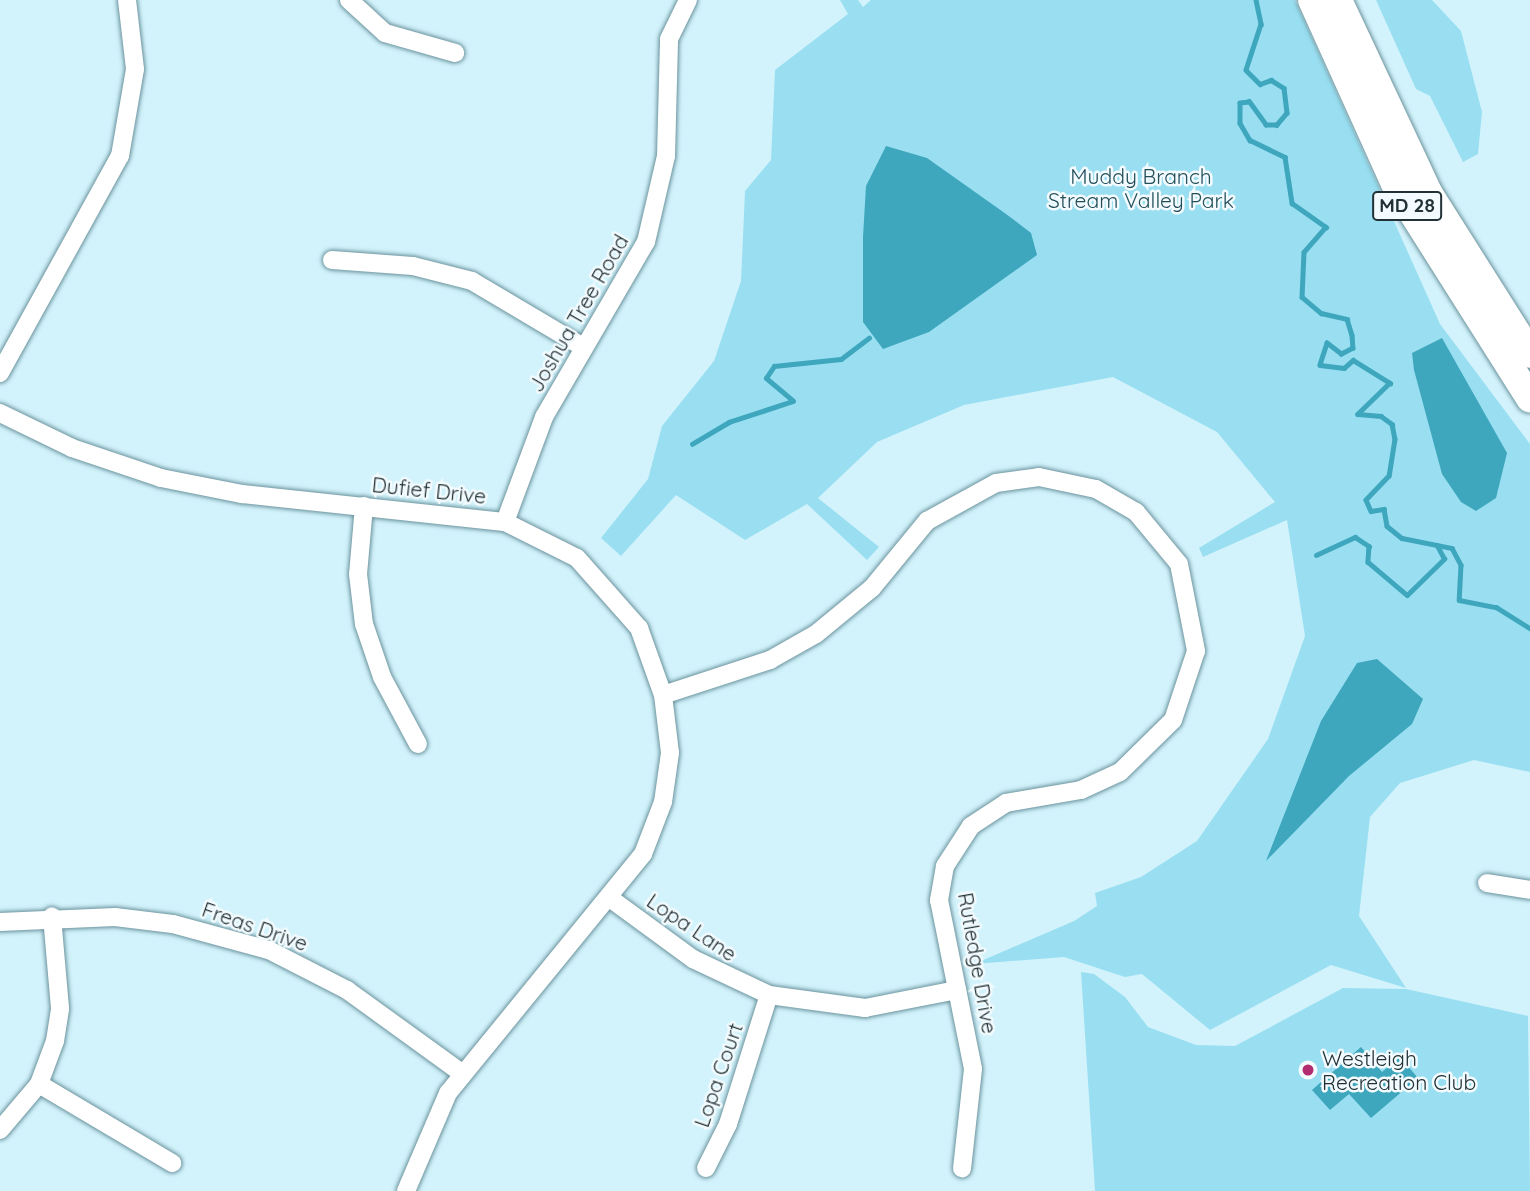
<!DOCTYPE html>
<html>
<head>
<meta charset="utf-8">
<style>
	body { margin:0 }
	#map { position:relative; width:1530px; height:1191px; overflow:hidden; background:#d2f3fc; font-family:Quicksand,sans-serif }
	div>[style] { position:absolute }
	.green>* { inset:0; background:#99dff1 }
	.water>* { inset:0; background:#3ea6bd }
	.stream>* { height:4.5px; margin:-2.25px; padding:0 2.25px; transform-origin:2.25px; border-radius:2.25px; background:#3ea6bd }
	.roads { filter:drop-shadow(0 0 2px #6b939d) drop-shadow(0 0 2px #6b939d) }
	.minor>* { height:18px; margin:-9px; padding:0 9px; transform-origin:9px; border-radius:9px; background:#fff }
	.primary>* { height:28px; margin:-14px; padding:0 14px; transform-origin:14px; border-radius:14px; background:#fff }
	.dots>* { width:19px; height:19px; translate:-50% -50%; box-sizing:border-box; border:4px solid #f3fbfe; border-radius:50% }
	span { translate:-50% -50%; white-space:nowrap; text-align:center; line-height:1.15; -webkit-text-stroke:5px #f3fbfe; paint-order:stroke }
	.shield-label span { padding:2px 5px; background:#f3fbfe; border:2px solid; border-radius:5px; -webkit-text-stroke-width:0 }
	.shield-label { font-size:19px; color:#213135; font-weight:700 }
	.park-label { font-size:21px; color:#234f5a }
	.street-label { font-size:21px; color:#213135 }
	.poi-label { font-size:21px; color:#213135 }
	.left { translate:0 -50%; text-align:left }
</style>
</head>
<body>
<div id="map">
	<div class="green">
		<i style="clip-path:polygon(840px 0,858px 0,863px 7px,871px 0,1295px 0,1440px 324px,1530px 444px,1530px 772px,1474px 760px,1400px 783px,1370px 817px,1359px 916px,1406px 988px,1331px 965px,1210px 1030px,1142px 974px,1125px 977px,1064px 957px,974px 964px,1074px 921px,1097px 906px,1095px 893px,1141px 877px,1197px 841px,1268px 739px,1305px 636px,1287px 520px,1203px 557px,1199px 548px,1275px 502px,1217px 432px,1113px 377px,964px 405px,877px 442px,818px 498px,879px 547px,867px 560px,807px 504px,745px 540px,676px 495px,621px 556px,601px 538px,648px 479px,662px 426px,714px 361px,741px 281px,745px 191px,771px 160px,775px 70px,848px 14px)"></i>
		<i style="clip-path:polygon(1376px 0,1432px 0,1461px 31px,1482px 112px,1478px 154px,1463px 162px,1430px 96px,1416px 89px)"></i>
		<i style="clip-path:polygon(1081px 972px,1094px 974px,1125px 997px,1148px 1027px,1196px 1045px,1235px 1046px,1343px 988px,1406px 989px,1528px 1016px,1530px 1191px,1095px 1191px)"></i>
	</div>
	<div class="water">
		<i style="clip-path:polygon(886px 146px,927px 158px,1006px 214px,1031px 233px,1037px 255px,929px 332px,883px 349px,863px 322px,863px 237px,866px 186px)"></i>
		<i style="clip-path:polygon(1442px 338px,1507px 453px,1496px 498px,1476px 511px,1461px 502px,1442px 474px,1414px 370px,1412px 353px)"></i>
		<i style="clip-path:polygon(1377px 659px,1423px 699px,1412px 724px,1349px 776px,1266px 861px,1321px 721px,1357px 663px)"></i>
		<i style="clip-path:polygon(1361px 1047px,1382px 1072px,1400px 1057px,1418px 1078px,1371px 1118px,1349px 1094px,1330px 1110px,1312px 1090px)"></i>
	</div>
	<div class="stream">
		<i style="left:1256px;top:0;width:25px;rotate:78deg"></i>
		<i style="left:1261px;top:24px;width:48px;rotate:108.1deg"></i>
		<i style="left:1246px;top:70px;width:20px;rotate:45deg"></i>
		<i style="left:1260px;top:84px;width:12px;rotate:-20deg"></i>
		<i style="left:1271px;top:80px;width:15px;rotate:32deg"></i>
		<i style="left:1284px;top:88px;width:25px;rotate:83deg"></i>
		<i style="left:1287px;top:113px;width:16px;rotate:130deg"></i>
		<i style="left:1277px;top:125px;width:11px;rotate:180deg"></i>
		<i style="left:1266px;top:125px;width:29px;rotate:-126deg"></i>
		<i style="left:1249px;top:102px;width:9px;rotate:174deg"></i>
		<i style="left:1240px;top:103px;width:20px;rotate:90deg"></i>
		<i style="left:1240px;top:123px;width:20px;rotate:60deg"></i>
		<i style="left:1250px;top:140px;width:39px;rotate:26deg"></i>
		<i style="left:1285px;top:157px;width:47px;rotate:81.3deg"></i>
		<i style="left:1292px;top:203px;width:42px;rotate:35.2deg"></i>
		<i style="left:1326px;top:227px;width:33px;rotate:131deg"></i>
		<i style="left:1304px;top:252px;width:45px;rotate:92.5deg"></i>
		<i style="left:1302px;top:297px;width:25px;rotate:40deg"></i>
		<i style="left:1321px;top:313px;width:27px;rotate:13deg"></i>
		<i style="left:1347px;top:319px;width:17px;rotate:73deg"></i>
		<i style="left:1352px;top:335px;width:13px;rotate:86deg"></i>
		<i style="left:1353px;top:348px;width:13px;rotate:153deg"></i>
		<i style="left:1341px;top:354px;width:18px;rotate:-142deg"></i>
		<i style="left:1327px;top:343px;width:23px;rotate:108deg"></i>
		<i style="left:1320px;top:365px;width:24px;rotate:7deg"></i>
		<i style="left:1344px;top:368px;width:12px;rotate:-42deg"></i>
		<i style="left:1353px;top:360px;width:44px;rotate:31.9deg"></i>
		<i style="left:1390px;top:383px;width:45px;rotate:135.9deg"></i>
		<i style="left:1358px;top:414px;width:23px;rotate:5deg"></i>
		<i style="left:1381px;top:416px;width:14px;rotate:36deg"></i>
		<i style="left:1392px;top:424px;width:15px;rotate:79deg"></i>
		<i style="left:1395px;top:439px;width:37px;rotate:99deg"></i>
		<i style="left:1389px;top:476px;width:33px;rotate:134deg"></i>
		<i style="left:1366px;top:500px;width:12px;rotate:66deg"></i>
		<i style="left:1371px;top:511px;width:13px;rotate:-9deg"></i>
		<i style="left:1384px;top:509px;width:17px;rotate:80deg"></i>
		<i style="left:1387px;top:526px;width:19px;rotate:39deg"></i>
		<i style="left:1402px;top:538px;width:51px;rotate:11.3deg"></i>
		<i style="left:1452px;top:548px;width:19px;rotate:62deg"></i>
		<i style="left:1461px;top:565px;width:35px;rotate:93deg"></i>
		<i style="left:1459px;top:600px;width:38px;rotate:11deg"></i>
		<i style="left:1496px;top:607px;width:40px;rotate:32deg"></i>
		<i style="left:692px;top:444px;width:43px;rotate:-30.7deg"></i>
		<i style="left:729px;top:422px;width:67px;rotate:-18.2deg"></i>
		<i style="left:793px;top:401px;width:35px;rotate:-140deg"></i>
		<i style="left:766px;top:378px;width:14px;rotate:-56deg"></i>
		<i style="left:774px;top:366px;width:67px;rotate:-6deg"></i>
		<i style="left:841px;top:359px;width:35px;rotate:-37deg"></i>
		<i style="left:1316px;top:555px;width:43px;rotate:-24.8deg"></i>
		<i style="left:1355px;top:537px;width:17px;rotate:33deg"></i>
		<i style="left:1369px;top:546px;width:16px;rotate:94deg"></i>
		<i style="left:1368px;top:562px;width:51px;rotate:40.2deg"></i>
		<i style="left:1407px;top:595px;width:52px;rotate:-44.2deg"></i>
		<i style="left:1444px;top:559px;width:15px;rotate:-118deg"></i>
	</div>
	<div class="roads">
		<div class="minor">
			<i style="left:349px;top:0;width:49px;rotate:42.5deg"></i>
			<i style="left:385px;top:33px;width:73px;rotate:15.9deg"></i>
			<i style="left:332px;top:260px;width:81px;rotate:4.2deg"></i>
			<i style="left:413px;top:266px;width:61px;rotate:14.3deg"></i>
			<i style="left:472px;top:281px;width:129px;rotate:30.7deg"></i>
			<i style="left:0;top:373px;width:248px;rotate:-61.1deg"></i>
			<i style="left:120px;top:156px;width:88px;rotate:-80.2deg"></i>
			<i style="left:135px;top:69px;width:69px;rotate:-96.6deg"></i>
			<i style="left:0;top:413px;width:80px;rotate:25.9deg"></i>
			<i style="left:72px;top:448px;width:94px;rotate:18.6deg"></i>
			<i style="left:161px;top:478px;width:83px;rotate:11.2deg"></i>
			<i style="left:242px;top:494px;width:264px;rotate:6.1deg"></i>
			<i style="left:505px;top:522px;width:80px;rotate:26.6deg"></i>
			<i style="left:577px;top:558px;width:94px;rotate:48.5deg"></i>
			<i style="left:639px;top:628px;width:71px;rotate:70.3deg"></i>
			<i style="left:663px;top:695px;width:58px;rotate:83.1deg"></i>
			<i style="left:670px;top:753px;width:49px;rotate:98.1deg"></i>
			<i style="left:663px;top:802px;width:56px;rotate:111deg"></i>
			<i style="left:643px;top:854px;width:308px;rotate:129.2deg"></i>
			<i style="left:448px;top:1093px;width:107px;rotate:113.2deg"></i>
			<i style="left:364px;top:506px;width:68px;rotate:95deg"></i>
			<i style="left:358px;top:574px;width:50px;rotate:83.2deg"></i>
			<i style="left:364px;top:624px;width:56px;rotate:71.2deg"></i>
			<i style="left:382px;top:677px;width:76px;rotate:61.8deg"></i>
			<i style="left:505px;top:522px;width:112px;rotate:-69.6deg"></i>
			<i style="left:544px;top:417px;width:203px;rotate:-59.8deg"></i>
			<i style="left:646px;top:242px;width:88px;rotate:-76.9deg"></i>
			<i style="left:666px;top:156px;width:117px;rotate:-88.5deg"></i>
			<i style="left:669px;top:39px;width:43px;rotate:-64deg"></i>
			<i style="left:663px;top:695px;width:113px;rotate:-18.1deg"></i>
			<i style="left:770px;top:660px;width:53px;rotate:-29.5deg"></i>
			<i style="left:816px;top:634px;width:72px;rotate:-39.4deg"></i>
			<i style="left:872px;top:588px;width:87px;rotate:-50.6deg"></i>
			<i style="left:927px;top:521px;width:79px;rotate:-28.8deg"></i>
			<i style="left:996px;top:483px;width:43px;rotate:-7.9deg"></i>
			<i style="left:1039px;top:477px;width:58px;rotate:11.9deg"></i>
			<i style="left:1096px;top:489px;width:46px;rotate:29.9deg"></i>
			<i style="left:1136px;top:512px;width:67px;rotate:50.4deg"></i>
			<i style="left:1179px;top:564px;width:89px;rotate:78.9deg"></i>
			<i style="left:1196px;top:651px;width:73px;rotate:108.4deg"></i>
			<i style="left:1173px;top:720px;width:74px;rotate:135.5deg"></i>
			<i style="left:1120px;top:772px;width:43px;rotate:155.2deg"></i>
			<i style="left:1081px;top:790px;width:76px;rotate:170.2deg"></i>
			<i style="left:1006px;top:803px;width:42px;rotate:146.7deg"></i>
			<i style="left:971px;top:826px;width:48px;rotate:123deg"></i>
			<i style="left:945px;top:866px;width:35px;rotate:100deg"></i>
			<i style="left:939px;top:900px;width:172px;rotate:78.6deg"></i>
			<i style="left:973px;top:1069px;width:100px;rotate:96.3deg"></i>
			<i style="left:1487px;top:883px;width:44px;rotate:9.2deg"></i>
			<i style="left:611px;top:899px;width:102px;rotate:36.2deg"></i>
			<i style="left:693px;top:959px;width:84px;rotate:25.3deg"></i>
			<i style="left:769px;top:995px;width:97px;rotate:7.7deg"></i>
			<i style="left:865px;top:1008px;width:94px;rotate:-11.1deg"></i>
			<i style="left:0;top:922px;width:115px;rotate:-2.5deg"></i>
			<i style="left:115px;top:917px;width:58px;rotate:6.9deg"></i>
			<i style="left:173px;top:924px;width:99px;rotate:15.2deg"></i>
			<i style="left:269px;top:950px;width:88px;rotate:27.1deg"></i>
			<i style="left:347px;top:990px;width:143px;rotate:35.9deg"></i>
			<i style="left:39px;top:1084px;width:155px;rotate:30.7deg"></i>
			<i style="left:0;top:1130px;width:60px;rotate:-49.7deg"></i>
			<i style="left:39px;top:1084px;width:46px;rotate:-69.6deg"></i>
			<i style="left:55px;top:1041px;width:33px;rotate:-81deg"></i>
			<i style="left:60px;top:1008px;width:92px;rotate:-95deg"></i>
			<i style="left:706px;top:1168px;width:49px;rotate:-63.4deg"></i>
			<i style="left:728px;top:1124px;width:135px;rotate:-72.4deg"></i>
		</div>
		<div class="primary">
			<i style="left:1312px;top:0;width:206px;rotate:65.7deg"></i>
			<i style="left:1397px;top:188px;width:249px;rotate:57.7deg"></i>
			<i style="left:1338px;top:0;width:214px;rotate:64.9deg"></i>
			<i style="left:1429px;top:194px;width:189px;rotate:57.7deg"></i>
		</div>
	</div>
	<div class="dots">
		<i style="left:1308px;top:1070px;background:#b22c6f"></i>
	</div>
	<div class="shield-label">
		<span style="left:1407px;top:206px">MD 28</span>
	</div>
	<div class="park-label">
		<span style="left:1141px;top:188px">Muddy Branch<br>Stream Valley Park</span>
	</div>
	<div class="street-label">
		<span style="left:578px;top:313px;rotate:-60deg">Joshua Tree Road</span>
		<span style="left:429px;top:490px;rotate:6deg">Dufief Drive</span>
		<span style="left:255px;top:926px;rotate:19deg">Freas Drive</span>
		<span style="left:692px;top:927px;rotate:34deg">Lopa Lane</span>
		<span style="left:978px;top:963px;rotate:80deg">Rutledge Drive</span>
		<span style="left:718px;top:1075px;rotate:-71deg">Lopa Court</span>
	</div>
	<div class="poi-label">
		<span class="left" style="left:1322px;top:1070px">Westleigh<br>Recreation Club</span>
	</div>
</div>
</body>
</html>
